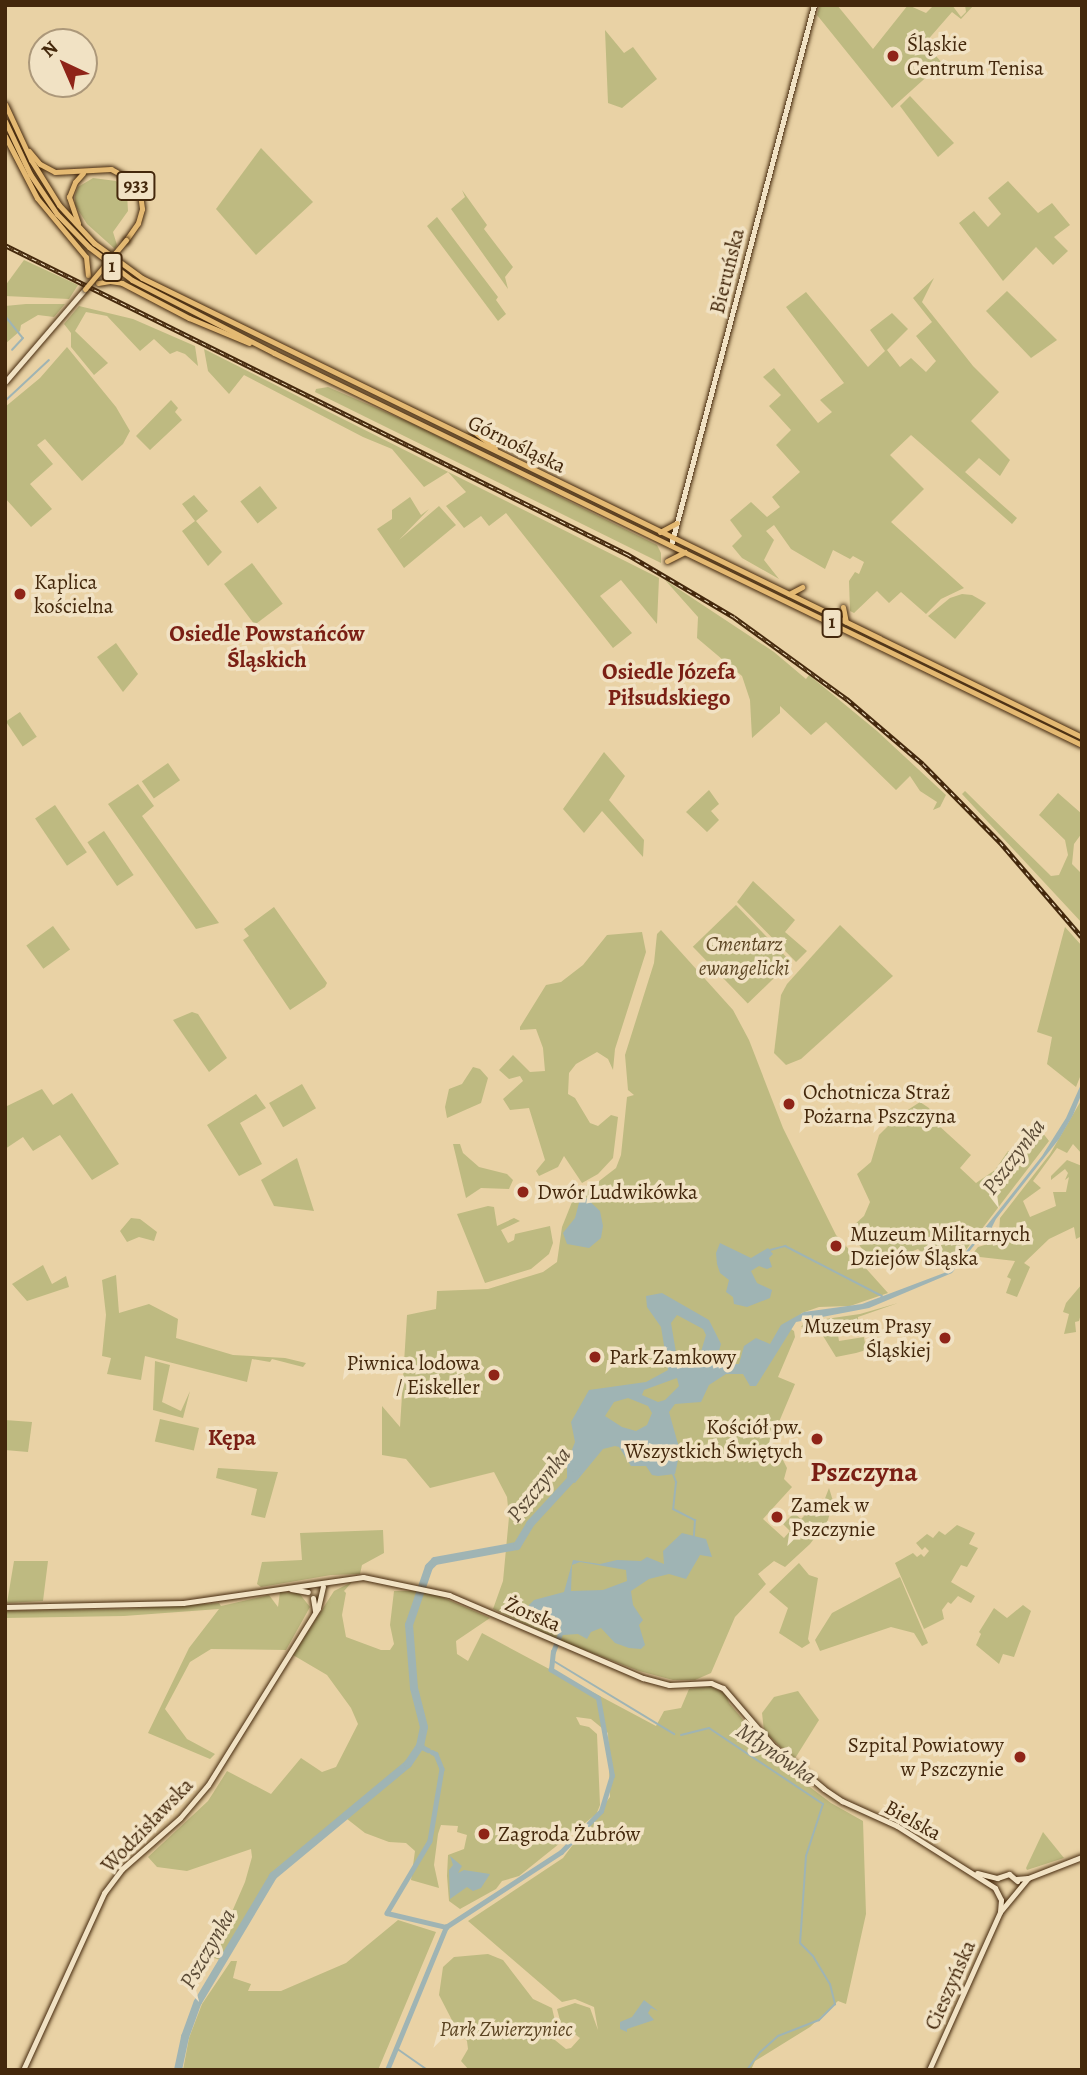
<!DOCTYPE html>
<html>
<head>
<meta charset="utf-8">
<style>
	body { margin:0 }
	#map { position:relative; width:1087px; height:2075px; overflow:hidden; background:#e9d2a5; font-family:Alegreya,serif }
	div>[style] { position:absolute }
	.green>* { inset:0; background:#beba81; transform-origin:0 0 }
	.water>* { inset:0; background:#9fb4b4 }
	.stream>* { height:2px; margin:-1px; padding:0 1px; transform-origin:1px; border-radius:1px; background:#9fb4b4 }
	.canal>* { height:4.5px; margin:-2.25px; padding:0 2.25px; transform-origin:2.25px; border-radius:2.25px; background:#9fb4b4 }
	.river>* { height:8px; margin:-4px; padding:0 4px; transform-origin:4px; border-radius:4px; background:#9fb4b4 }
	.roads { filter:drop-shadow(0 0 2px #44280c) drop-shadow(0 0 2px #44280c) }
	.secondary>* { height:5px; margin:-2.5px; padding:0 2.5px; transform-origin:2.5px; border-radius:2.5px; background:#f1e2c4 }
	.primary>* { height:5px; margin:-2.5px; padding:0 2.5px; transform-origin:2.5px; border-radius:2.5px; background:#e4b972 }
	.rail>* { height:4.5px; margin-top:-2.25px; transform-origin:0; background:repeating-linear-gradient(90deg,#f1e2c4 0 5px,#44280c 0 10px); box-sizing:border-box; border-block:2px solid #44280c }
	.bridges { filter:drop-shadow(0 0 2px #44280c) drop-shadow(0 0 2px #44280c) }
	.primary-bridge>* { height:5px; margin:-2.5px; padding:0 2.5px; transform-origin:2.5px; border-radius:2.5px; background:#e4b972 }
	.dots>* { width:19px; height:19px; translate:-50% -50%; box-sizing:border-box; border:4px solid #f1e2c4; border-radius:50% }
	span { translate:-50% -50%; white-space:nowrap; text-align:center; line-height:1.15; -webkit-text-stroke:7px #f1e2c4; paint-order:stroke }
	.shield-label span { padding:2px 5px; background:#f1e2c4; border:2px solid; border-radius:5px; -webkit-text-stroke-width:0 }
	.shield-label { font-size:19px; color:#44280c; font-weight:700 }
	.poi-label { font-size:21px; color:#44280c }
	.left { translate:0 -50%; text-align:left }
	.right { translate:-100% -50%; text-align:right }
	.street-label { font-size:21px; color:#44280c }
	.park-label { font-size:21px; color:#5c4523; font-style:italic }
	.neighbourhood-label { font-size:23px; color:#7a1f14; font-weight:700 }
	.water-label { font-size:23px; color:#5b4b36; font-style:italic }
	.district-label { font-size:28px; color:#7a1f14; font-weight:700 }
	.frame { position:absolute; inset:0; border:7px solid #44280c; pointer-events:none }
	.north { position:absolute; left:28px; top:28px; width:70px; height:70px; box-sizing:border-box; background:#f1e2c4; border:2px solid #ac987a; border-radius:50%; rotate:316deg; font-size:19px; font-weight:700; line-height:28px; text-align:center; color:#44280c }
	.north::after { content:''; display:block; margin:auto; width:24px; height:32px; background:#8f2418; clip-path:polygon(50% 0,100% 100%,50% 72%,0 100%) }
</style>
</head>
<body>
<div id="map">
	<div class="green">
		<i style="clip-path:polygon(820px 5px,837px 5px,873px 49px,908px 5px,926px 13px,934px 5px,952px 5px,961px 17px,966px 12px,965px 5px,974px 5px,961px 19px,952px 12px,925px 43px,942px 63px,892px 108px,817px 15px)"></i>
		<i style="clip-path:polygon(605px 30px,624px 53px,633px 47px,657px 79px,622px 108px,608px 103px)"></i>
		<i style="clip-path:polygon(910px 96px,954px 143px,938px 157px,900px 106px)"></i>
		<i style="clip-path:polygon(261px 148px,313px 202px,256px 255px,216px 209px)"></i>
		<i style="clip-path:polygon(93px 178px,116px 181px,127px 194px,128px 211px,113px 232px,117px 245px,115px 249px,87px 224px,75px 205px,75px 195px,78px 187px)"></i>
		<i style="clip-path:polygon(1008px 181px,1038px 213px,1052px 203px,1070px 225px,1054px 237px,1068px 251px,1053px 265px,1036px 247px,1003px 281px,959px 223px,974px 211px,988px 227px,1001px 214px,988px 198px)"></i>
		<i style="clip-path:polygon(462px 190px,487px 225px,484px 229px,513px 267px,505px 277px,508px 289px,451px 209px,465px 197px)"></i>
		<i style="clip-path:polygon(437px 217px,498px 297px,496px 300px,506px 314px,498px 321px,427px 226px)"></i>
		<i style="clip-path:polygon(24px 260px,78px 285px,69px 299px,5px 296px,5px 286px)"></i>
		<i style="clip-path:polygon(934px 278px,922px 302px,973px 366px,999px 392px,971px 421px,1010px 460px,1000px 476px,979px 458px,965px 472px,1017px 518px,1012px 524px,911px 435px,890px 455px,924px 489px,891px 522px,964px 588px,941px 599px,926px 614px,901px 592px,889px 603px,877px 591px,854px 613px,850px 611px,849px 581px,855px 572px,859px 574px,864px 562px,853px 556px,850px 559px,833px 550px,825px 569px,791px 549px,774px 525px,766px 531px,774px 540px,764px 560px,779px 579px,742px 558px,732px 546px,742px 536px,730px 520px,751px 502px,767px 517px,780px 507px,772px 497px,800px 472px,776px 445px,791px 430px,769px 406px,781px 395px,763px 377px,774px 368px,818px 423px,832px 412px,820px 400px,844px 383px,786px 307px,806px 292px,868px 367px,885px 351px,870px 330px,892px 313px,908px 329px,887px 350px,900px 367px,911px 358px,926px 372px,936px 361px,916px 336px,932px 322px,913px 298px)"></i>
		<i style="clip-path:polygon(1007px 291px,1057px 340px,1031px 358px,986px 311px)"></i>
		<i style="clip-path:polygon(26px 304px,65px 304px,54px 317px,38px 315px,21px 325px,20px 331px,5px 344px,5px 306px)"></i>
		<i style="clip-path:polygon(79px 306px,133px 319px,195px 346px,198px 366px,185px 354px,177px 351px,170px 354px,154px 339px,140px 351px,107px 316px,86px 312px,75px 331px,108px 363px,94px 375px,71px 347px,71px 333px,64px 324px)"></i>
		<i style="clip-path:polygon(67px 347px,116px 407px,130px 431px,123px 444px,82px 481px,45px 439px,37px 445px,53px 464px,30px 484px,52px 509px,31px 527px,5px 498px,5px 407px,40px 378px)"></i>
		<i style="clip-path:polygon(204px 349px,659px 578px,657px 624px,621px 580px,600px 596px,632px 633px,613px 648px,506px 513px,489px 526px,481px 516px,464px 528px,446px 506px,466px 492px,448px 472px,424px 487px,392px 449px,363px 437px,244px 375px,229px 394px,208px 371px)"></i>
		<i style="clip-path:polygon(328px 387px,411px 423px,657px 545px,661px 553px,661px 563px,315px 392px,316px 389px)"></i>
		<i style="clip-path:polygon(171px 400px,178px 408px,175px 412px,182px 420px,150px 450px,136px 436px)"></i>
		<i style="left:260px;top:486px;width:28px;height:25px;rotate:52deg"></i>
		<i style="clip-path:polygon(194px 495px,208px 511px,196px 521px,222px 552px,208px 566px,182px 531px,195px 521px,182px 504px)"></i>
		<i style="clip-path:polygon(410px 497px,421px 515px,429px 509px,399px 540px,439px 506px,456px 525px,404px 568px,377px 529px,392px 519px,392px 510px)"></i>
		<i style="left:252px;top:563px;width:51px;height:35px;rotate:53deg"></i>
		<i style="clip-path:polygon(665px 580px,774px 652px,806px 679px,809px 675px,877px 731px,946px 795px,940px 807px,933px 810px,937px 802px,920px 791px,910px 776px,896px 790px,826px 722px,811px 735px,780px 706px,780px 713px,752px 738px,750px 700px,742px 676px,697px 638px,698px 617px)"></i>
		<i style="clip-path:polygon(962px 594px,972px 595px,986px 603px,955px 639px,928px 616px,950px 598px)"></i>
		<i style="clip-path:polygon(116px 643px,138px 674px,123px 692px,97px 657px)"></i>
		<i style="left:20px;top:712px;width:30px;height:17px;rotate:56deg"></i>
		<i style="clip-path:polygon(604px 752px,625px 776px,609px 800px,644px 840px,643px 857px,602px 811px,584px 833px,563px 809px)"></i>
		<i style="left:168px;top:763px;width:21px;height:32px;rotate:55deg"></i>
		<i style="clip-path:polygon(138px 784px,154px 806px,142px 816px,219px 923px,196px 929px,108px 804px)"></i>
		<i style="clip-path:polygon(709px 790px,719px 804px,711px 811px,719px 820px,707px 832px,686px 812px)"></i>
		<i style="clip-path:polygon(965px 791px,1051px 876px,1059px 875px,1068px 855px,1065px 840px,1039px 815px,1058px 793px,1082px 814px,1082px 833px,1074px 844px,1072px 864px,1082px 874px,1082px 923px,962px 794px)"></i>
		<i style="left:55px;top:805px;width:57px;height:24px;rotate:56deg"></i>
		<i style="left:104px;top:831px;width:53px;height:20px;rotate:56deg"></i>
		<i style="clip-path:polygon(753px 881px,795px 920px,785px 932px,807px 951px,796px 962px,737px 902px)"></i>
		<i style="left:736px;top:905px;width:79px;height:60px;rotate:46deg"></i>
		<i style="clip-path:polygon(274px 907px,327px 983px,325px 987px,290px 1010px,243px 940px,249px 936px,244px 929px)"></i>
		<i style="clip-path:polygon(840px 925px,893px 976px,801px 1059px,786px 1065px,774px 1053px,781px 995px,787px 984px)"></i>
		<i style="left:53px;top:926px;width:29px;height:33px;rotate:54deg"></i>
		<i style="clip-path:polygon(1065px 927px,1082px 946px,1082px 1072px,1076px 1087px,1047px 1064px,1052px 1037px,1037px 1032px)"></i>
		<i style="clip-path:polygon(661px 930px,733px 1010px,749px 1040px,783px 1128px,836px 1235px,888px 1293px,850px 1306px,819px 1307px,802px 1313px,786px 1326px,794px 1331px,795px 1337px,778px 1377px,795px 1384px,768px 1448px,781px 1456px,787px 1468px,784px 1479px,792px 1487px,763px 1519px,784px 1538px,790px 1531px,783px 1524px,794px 1513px,801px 1519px,811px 1509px,821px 1509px,829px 1488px,833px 1501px,828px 1520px,810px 1544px,785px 1567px,774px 1561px,758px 1574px,766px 1584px,735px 1617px,711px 1673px,695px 1680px,673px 1680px,639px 1671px,561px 1641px,493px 1609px,503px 1581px,509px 1517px,507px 1497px,494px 1472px,430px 1488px,406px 1459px,382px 1455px,382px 1406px,400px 1427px,407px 1315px,436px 1309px,437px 1291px,488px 1289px,543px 1272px,557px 1262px,562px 1227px,572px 1202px,616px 1168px,621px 1155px,627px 1097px,634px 1095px,628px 1090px,625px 1055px,654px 963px,657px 934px)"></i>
		<i style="clip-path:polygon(642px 932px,646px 952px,615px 1049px,613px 1070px,608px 1059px,597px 1052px,576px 1064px,569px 1073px,568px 1094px,575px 1098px,590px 1123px,598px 1126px,611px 1115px,618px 1117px,613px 1158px,598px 1174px,582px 1183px,564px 1156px,558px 1167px,539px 1176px,536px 1171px,545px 1160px,529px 1108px,510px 1110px,503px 1099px,523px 1081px,520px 1076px,509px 1079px,499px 1070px,513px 1055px,530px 1072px,545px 1071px,543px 1048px,536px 1029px,520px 1030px,520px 1027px,546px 985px,561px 982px,583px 965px,607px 935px)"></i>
		<i style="clip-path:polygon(192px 1012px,198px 1014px,227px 1058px,209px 1072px,173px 1020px)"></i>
		<i style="clip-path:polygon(473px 1067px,480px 1069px,488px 1078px,481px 1103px,447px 1118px,445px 1107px,449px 1089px,462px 1084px)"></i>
		<i style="left:302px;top:1084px;width:28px;height:38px;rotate:60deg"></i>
		<i style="clip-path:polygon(42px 1089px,53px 1105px,72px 1093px,119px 1164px,92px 1180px,60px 1135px,33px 1151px,23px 1137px,5px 1149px,5px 1107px)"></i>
		<i style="clip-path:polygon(256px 1094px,266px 1108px,240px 1123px,262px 1164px,239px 1176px,207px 1125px)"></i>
		<i style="clip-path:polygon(1082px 1099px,1082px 1154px,1073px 1144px,1067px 1153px,1057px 1148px,1033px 1181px,1041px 1188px,1023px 1201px,1030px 1217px,1056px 1206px,1053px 1192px,1066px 1192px,1069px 1177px,1065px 1180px,1068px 1173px,1065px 1169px,1051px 1180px,1051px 1176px,1067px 1160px,1082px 1166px,1082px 1236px,1076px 1239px,1074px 1227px,1049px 1239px,1024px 1263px,1030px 1267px,1017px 1297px,1006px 1293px,1011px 1279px,1007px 1277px,1015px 1261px,971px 1256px,978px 1247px,988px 1244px,999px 1231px,1000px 1218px,1050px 1154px)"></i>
		<i style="clip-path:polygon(920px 1102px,929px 1108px,937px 1124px,971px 1155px,960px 1168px,976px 1183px,995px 1170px,1008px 1151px,1019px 1156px,1042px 1132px,1049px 1141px,962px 1255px,957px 1251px,935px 1267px,918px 1249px,898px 1257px,887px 1253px,873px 1263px,853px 1237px,854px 1225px,864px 1216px,870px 1202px,857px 1174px,871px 1162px,879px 1135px,897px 1117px)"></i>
		<i style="clip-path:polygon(453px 1144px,460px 1144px,463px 1153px,479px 1167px,507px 1174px,513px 1180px,509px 1189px,481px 1188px,466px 1198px)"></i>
		<i style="clip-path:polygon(297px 1158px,314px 1211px,274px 1206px,261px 1180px)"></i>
		<i style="clip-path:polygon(488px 1206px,494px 1207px,497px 1226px,514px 1218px,520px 1221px,501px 1230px,508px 1243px,514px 1240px,515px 1234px,550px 1226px,553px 1243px,549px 1254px,531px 1269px,485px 1283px,457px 1214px)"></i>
		<i style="clip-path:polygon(131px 1218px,140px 1219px,157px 1232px,154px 1241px,139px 1237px,127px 1242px,120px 1231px)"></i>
		<i style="clip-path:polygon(43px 1265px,52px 1284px,66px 1276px,69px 1287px,27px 1301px,12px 1284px)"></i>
		<i style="clip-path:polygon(116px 1275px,119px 1313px,149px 1304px,178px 1319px,176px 1338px,233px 1355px,285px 1358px,306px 1363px,303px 1367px,272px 1359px,270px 1362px,252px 1359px,247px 1382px,145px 1356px,141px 1380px,107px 1374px,111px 1358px,102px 1356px,106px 1315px,102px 1280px)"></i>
		<i style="clip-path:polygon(1082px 1284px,1082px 1310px,1079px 1321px,1075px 1322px,1076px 1332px,1064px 1334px,1069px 1314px,1063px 1312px,1066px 1303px)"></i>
		<i style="clip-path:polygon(898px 1303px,858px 1317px,858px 1320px,836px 1323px,839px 1341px,864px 1337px,866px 1350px,856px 1353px,836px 1357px,820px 1331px,801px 1327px,805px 1322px,860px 1314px)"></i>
		<i style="clip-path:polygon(155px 1361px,170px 1365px,162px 1402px,181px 1411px,190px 1391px,183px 1418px,153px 1410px)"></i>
		<i style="left:160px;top:1419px;width:40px;height:23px;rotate:13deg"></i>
		<i style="clip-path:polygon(5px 1420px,32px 1422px,28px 1452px,5px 1450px)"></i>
		<i style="clip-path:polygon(218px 1468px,278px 1472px,265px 1518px,251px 1515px,257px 1489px,216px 1478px)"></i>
		<i style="clip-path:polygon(957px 1525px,975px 1533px,969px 1544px,978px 1548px,967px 1567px,961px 1565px,951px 1582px,975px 1596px,971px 1603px,958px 1596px,951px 1604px,948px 1602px,942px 1610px,944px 1619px,924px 1629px,895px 1563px,913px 1553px,917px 1557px,921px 1554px,924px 1557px,929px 1551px,925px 1547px,922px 1550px,916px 1543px,927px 1534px,933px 1538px,939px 1531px,945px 1535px)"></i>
		<i style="clip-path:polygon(383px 1530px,384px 1553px,362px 1565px,360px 1574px,331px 1575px,261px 1587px,257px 1584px,262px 1562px,302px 1560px,300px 1533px)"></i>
		<i style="clip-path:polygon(14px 1561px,48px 1561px,43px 1601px,7px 1603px)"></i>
		<i style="clip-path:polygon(799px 1563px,809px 1575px,818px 1578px,808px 1639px,810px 1643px,802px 1648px,779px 1633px,788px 1608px,769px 1592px)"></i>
		<i style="clip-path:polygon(900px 1577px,928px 1643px,922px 1646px,914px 1633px,891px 1627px,820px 1651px,815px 1640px,832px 1613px)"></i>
		<i style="clip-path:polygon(evenodd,352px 1582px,344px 1591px,346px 1593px,342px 1615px,346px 1637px,381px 1650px,390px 1650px,394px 1644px,390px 1625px,394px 1591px,428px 1591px,490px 1618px,456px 1641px,457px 1654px,468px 1661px,482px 1633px,656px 1726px,664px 1711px,681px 1708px,689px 1689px,710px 1686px,726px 1694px,729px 1703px,771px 1753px,798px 1778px,831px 1803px,863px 1821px,866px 1914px,846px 2004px,838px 2001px,810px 2027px,755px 2061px,751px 2070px,469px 2070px,461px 2061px,468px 2049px,467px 2041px,455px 2026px,439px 1995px,443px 1967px,454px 1957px,488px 1954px,503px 1960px,533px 1999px,552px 2008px,556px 2025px,550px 2036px,566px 2049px,571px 2048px,580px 2038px,561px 2024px,557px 2009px,575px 2003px,590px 2008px,598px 2030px,594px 2007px,575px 1999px,562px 2002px,468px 1921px,563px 1858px,595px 1815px,519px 1876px,502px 1881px,496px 1889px,460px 1909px,449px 1901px,447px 1876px,448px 1855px,464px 1849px,467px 1835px,457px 1832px,458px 1826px,441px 1825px,438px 1834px,434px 1865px,439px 1888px,411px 1880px,415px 1851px,406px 1843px,389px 1842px,365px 1833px,342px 1815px,276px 1869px,220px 1960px,202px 1954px,228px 1921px,245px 1882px,252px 1857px,251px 1849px,187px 1871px,157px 1867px,148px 1857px,208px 1801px,227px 1771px,271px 1794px,301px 1758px,322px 1772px,336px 1767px,358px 1724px,351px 1708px,327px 1675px,293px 1655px,334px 1591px,352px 1582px,576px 1717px,591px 1719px,608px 1733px,610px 1797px,596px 1815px,600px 1805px,597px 1734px,589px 1727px,580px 1725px,576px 1717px)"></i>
		<i style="clip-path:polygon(280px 1592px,299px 1593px,310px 1607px,286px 1650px,211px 1649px,190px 1662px,165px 1709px,187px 1739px,215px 1754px,210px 1759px,148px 1733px,189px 1648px,219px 1609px,124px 1616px,5px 1618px,5px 1611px,126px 1609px,219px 1603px,221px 1606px,269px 1595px,278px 1607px)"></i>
		<i style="clip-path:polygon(1023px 1605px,1031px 1611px,1014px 1657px,1003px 1654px,999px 1664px,976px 1645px,981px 1634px,979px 1632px,994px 1608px,1007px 1618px)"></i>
		<i style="clip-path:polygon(798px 1691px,819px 1720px,794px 1760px,764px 1731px,762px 1713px,774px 1697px)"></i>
		<i style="clip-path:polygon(1043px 1832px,1064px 1858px,1027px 1870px,1026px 1868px)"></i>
		<i style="clip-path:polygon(398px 1920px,436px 1932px,378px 2070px,183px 2070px,189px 2038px,202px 2004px,231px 1961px,237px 1961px,233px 1978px,251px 1984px,248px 1991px,281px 1991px,346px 1963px)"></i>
	</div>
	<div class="water">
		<i style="clip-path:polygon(evenodd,1082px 1082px,1082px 1093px,1073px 1115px,1059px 1139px,996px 1219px,985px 1241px,976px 1243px,952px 1273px,869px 1308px,796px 1322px,756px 1386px,750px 1386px,743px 1374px,726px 1374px,709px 1385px,701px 1402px,675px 1404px,669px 1412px,680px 1451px,675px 1474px,658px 1476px,652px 1475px,646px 1466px,631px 1466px,619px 1447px,615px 1446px,603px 1449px,575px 1483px,567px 1480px,567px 1462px,575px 1442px,571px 1422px,589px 1390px,646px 1382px,668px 1370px,661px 1327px,647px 1307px,646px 1296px,662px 1293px,709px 1320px,721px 1344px,717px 1358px,730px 1364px,739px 1364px,744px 1346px,756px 1338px,770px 1344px,781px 1325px,804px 1312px,862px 1304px,944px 1273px,956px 1264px,1042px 1156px,1066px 1118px,1082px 1082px,677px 1315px,703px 1329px,706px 1335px,700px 1355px,687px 1363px,677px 1358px,671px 1323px,677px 1315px,1082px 1082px,677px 1378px,679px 1386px,665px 1400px,658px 1402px,642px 1395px,644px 1390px,677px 1378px,1082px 1082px,628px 1398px,648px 1406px,652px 1413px,647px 1425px,636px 1431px,622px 1427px,605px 1416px,614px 1402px,628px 1398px)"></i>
		<i style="clip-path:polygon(584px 1196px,600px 1211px,603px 1226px,601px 1238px,589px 1248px,567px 1244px,563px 1233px,575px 1218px,580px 1199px)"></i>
		<i style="clip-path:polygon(720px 1243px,751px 1258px,768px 1248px,773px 1254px,769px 1258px,772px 1267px,767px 1269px,759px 1266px,751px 1271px,757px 1283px,772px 1290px,770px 1298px,747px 1307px,734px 1304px,733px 1297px,726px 1292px,729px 1280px,720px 1273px,717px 1264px,716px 1253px)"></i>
		<i style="clip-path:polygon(evenodd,682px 1533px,706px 1539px,712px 1557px,700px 1555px,686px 1579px,669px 1574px,649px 1579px,631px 1591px,633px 1605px,643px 1620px,639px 1625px,645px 1645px,641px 1649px,629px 1648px,615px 1643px,601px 1628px,591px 1632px,587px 1639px,578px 1634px,563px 1635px,555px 1631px,552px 1625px,529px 1613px,529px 1605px,534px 1600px,564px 1592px,573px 1560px,600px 1564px,617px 1560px,641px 1561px,647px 1557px,664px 1564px,663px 1551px,682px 1533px,580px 1562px,626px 1570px,627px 1581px,603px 1590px,571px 1591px,572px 1565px,580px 1562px)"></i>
		<i style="clip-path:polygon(450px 1856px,462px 1866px,458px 1873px,464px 1870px,490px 1874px,481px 1888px,473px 1891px,467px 1887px,450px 1899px,449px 1870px,453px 1865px)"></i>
		<i style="clip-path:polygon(644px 2000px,658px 2011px,651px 2008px,648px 2013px,654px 2020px,627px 2029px,627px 2032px,620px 2029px,620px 2022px,632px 2017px)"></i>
	</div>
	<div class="stream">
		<i style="left:5px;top:316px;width:28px;rotate:51deg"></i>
		<i style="left:23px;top:338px;width:16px;rotate:133deg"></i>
		<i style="left:5px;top:401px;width:60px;rotate:-43deg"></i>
		<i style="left:770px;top:1250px;width:16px;rotate:-15deg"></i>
		<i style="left:785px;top:1246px;width:109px;rotate:27.3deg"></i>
		<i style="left:673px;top:1474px;width:9px;rotate:69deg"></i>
		<i style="left:676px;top:1482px;width:27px;rotate:96deg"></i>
		<i style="left:673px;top:1509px;width:25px;rotate:27deg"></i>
		<i style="left:695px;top:1520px;width:16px;rotate:94deg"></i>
		<i style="left:552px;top:1660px;width:143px;rotate:31.2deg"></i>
		<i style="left:681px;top:1735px;width:29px;rotate:-14deg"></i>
		<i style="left:709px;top:1728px;width:137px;rotate:33.7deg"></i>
		<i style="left:823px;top:1804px;width:55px;rotate:108.1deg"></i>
		<i style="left:806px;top:1856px;width:87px;rotate:93.9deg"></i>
		<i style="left:800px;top:1943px;width:18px;rotate:45deg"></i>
		<i style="left:813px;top:1956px;width:33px;rotate:59deg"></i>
		<i style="left:830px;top:1984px;width:21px;rotate:76deg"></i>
		<i style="left:835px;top:2004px;width:23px;rotate:135deg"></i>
		<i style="left:819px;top:2020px;width:44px;rotate:158.7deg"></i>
		<i style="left:778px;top:2036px;width:24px;rotate:138deg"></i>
		<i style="left:760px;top:2052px;width:22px;rotate:126deg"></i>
		<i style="left:396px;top:2048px;width:38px;rotate:35deg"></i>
	</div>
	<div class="canal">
		<i style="left:420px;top:1746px;width:9px;rotate:27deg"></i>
		<i style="left:432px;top:1752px;width:4px;rotate:27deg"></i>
		<i style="left:436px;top:1754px;width:16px;rotate:68deg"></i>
		<i style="left:442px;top:1769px;width:73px;rotate:99.5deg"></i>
		<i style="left:430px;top:1841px;width:84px;rotate:120.8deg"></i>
		<i style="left:387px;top:1913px;width:61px;rotate:13.3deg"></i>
		<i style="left:387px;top:2070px;width:155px;rotate:-67.6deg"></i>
		<i style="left:446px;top:1927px;width:137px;rotate:-33.1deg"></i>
		<i style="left:561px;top:1852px;width:57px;rotate:-45.7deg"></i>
		<i style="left:601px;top:1811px;width:37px;rotate:-73deg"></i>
		<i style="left:612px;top:1776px;width:79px;rotate:-100.2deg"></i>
		<i style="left:598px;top:1698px;width:55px;rotate:-149.2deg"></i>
		<i style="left:551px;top:1670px;width:18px;rotate:-84deg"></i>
		<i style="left:553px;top:1652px;width:19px;rotate:-69deg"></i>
	</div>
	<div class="river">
		<i style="left:178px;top:2070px;width:34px;rotate:-78deg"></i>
		<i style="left:185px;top:2037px;width:37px;rotate:-70deg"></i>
		<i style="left:198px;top:2002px;width:147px;rotate:-59.2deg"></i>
		<i style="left:273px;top:1876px;width:175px;rotate:-39.7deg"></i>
		<i style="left:408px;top:1764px;width:22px;rotate:-56deg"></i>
		<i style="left:420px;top:1746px;width:19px;rotate:-78deg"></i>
		<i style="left:424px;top:1727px;width:40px;rotate:-104.4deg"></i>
		<i style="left:414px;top:1688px;width:63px;rotate:-94.5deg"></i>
		<i style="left:409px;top:1625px;width:61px;rotate:-71deg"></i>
		<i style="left:429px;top:1567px;width:8px;rotate:-45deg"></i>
		<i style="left:435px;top:1561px;width:83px;rotate:-10.4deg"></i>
		<i style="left:517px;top:1546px;width:26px;rotate:-59deg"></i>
		<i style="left:530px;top:1524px;width:68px;rotate:-47.4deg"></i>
	</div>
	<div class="roads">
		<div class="secondary">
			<i style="left:5px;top:382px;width:123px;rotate:-49.3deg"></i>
			<i style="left:671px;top:545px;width:559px;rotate:-75.17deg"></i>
			<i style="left:291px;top:1589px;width:17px;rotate:10deg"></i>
			<i style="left:313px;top:1598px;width:13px;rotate:81deg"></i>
			<i style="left:5px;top:1607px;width:178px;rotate:-1.3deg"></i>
			<i style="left:183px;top:1603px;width:182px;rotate:-8.2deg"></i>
			<i style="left:363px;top:1577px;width:88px;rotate:11.8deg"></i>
			<i style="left:449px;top:1595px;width:211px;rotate:23.2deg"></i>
			<i style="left:643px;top:1678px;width:27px;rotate:15deg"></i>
			<i style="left:669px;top:1685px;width:42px;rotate:-2.7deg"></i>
			<i style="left:711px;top:1683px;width:13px;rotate:23deg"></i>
			<i style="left:723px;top:1688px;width:78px;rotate:49.2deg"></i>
			<i style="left:774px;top:1747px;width:65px;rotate:40deg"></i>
			<i style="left:824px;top:1789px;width:22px;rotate:34deg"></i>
			<i style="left:842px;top:1801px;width:60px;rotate:24.4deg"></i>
			<i style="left:897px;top:1826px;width:116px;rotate:32.3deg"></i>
			<i style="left:995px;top:1888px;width:13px;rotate:63deg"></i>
			<i style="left:1001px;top:1900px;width:12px;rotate:95deg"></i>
			<i style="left:977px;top:1873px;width:21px;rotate:14deg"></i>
			<i style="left:997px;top:1878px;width:13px;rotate:-18deg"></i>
			<i style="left:1009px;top:1874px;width:11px;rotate:41deg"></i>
			<i style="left:1016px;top:1879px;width:12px;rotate:-5deg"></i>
			<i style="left:1028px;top:1878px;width:58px;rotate:-21.3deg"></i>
			<i style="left:23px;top:2070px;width:195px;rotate:-65.4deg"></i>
			<i style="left:104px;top:1893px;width:30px;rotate:-53deg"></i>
			<i style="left:122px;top:1869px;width:77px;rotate:-41.3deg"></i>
			<i style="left:180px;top:1818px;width:43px;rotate:-49.7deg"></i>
			<i style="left:208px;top:1785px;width:208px;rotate:-58.1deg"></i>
			<i style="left:318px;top:1608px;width:22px;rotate:-77deg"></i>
			<i style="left:929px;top:2070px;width:173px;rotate:-65.8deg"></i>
			<i style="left:1000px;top:1912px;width:44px;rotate:-50.5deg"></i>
		</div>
		<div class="primary">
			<i style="left:5px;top:104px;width:62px;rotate:65.1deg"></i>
			<i style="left:31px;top:160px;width:53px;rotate:58.1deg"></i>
			<i style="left:59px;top:205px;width:52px;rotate:47.4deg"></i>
			<i style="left:94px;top:243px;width:59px;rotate:36.1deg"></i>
			<i style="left:142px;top:278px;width:1046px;rotate:26.03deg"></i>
			<i style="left:5px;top:121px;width:59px;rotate:64.7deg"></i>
			<i style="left:30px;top:174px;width:48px;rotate:56deg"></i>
			<i style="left:57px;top:214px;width:46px;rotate:45.9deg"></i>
			<i style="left:89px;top:247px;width:54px;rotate:37.5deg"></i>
			<i style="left:132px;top:280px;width:160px;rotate:27.2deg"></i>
			<i style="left:274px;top:353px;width:898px;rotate:25.88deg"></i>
			<i style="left:5px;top:136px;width:70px;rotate:62.7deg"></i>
			<i style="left:37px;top:198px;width:77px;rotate:50.3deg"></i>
			<i style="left:86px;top:257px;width:18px;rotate:84deg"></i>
			<i style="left:29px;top:151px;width:17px;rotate:50deg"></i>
			<i style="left:40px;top:164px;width:17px;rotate:28deg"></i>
			<i style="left:55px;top:172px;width:56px;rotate:-3.1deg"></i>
			<i style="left:111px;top:169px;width:23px;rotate:29deg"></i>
			<i style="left:131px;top:180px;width:17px;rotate:57deg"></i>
			<i style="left:140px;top:194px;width:15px;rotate:82deg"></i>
			<i style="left:142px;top:209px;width:15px;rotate:106deg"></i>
			<i style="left:138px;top:223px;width:21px;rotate:125deg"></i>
			<i style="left:78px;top:223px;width:28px;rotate:-109deg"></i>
			<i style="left:69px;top:197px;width:16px;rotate:-68deg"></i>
			<i style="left:75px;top:182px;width:12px;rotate:-48deg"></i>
			<i style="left:98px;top:283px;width:12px;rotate:-9deg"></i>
			<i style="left:110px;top:281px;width:12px;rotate:9deg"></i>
			<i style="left:122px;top:283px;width:76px;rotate:27.6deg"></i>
			<i style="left:189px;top:318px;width:65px;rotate:22.6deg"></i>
			<i style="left:472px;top:430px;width:29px;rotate:38deg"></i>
			<i style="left:660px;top:532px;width:19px;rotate:-28deg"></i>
			<i style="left:667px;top:561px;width:20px;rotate:-27deg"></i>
			<i style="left:789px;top:594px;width:15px;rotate:-28deg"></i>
			<i style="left:843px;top:607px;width:15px;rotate:79deg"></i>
		</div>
	</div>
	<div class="rail">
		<i style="left:5px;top:245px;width:695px;rotate:26.42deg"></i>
		<i style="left:627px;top:554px;width:124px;rotate:30.5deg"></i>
		<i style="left:734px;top:617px;width:140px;rotate:36deg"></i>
		<i style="left:847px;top:699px;width:100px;rotate:40.5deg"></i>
		<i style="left:923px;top:764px;width:110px;rotate:45.4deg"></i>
		<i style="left:1000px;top:842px;width:125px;rotate:49.2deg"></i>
	</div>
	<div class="bridges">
		<div class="primary-bridge">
			<i style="left:85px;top:289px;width:64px;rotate:-50.1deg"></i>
		</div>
	</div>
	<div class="dots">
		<i style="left:893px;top:56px;background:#8f2418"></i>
		<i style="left:20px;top:594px;background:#8f2418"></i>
		<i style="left:789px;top:1104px;background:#8f2418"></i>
		<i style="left:523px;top:1192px;background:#8f2418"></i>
		<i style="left:836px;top:1246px;background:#8f2418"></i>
		<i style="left:945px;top:1338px;background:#8f2418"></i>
		<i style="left:595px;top:1357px;background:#8f2418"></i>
		<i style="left:494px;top:1375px;background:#8f2418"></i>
		<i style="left:817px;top:1439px;background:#8f2418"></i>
		<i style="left:777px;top:1517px;background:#8f2418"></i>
		<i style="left:1020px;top:1757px;background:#8f2418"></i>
		<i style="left:484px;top:1834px;background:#8f2418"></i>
	</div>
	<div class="shield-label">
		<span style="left:136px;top:186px">933</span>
		<span style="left:112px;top:267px">1</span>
		<span style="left:832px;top:623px">1</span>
	</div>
	<div class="poi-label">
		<span class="left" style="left:907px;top:56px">Śląskie<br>Centrum Tenisa</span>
		<span class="left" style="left:34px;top:594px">Kaplica<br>kościelna</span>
		<span class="left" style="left:803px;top:1104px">Ochotnicza Straż<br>Pożarna Pszczyna</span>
		<span class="left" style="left:537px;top:1192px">Dwór Ludwikówka</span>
		<span class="left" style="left:850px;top:1246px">Muzeum Militarnych<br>Dziejów Śląska</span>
		<span class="right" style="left:931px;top:1338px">Muzeum Prasy<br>Śląskiej</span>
		<span class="left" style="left:609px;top:1357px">Park Zamkowy</span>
		<span class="right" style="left:480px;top:1375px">Piwnica lodowa<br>/ Eiskeller</span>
		<span class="right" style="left:803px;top:1439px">Kościół pw.<br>Wszystkich Świętych</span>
		<span class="left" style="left:791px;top:1517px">Zamek w<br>Pszczynie</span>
		<span class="right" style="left:1004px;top:1757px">Szpital Powiatowy<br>w Pszczynie</span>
		<span class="left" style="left:498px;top:1834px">Zagroda Żubrów</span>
	</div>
	<div class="street-label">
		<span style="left:727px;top:271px;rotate:-76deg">Bieruńska</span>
		<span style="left:517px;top:444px;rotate:26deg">Górnośląska</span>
		<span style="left:533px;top:1614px;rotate:23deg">Żorska</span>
		<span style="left:913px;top:1820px;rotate:29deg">Bielska</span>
		<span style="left:147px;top:1825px;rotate:-46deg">Wodzisławska</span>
		<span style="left:950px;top:1985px;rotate:-66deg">Cieszyńska</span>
	</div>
	<div class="park-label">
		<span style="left:744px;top:956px">Cmentarz<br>ewangelicki</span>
		<span style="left:506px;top:2029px">Park Zwierzyniec</span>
	</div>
	<div class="neighbourhood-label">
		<span style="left:267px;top:647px">Osiedle Powstańców<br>Śląskich</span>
		<span style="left:669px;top:685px">Osiedle Józefa<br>Piłsudskiego</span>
		<span style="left:232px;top:1438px">Kępa</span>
	</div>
	<div class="water-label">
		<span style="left:1014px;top:1157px;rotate:-53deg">Pszczynka</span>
		<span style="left:539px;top:1485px;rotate:-52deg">Pszczynka</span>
		<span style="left:776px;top:1754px;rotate:34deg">Młynówka</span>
		<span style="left:208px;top:1949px;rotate:-60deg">Pszczynka</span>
	</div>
	<div class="district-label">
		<span style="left:864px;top:1472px">Pszczyna</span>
	</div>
	<div class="frame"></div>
	<div class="north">N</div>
</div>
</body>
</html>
